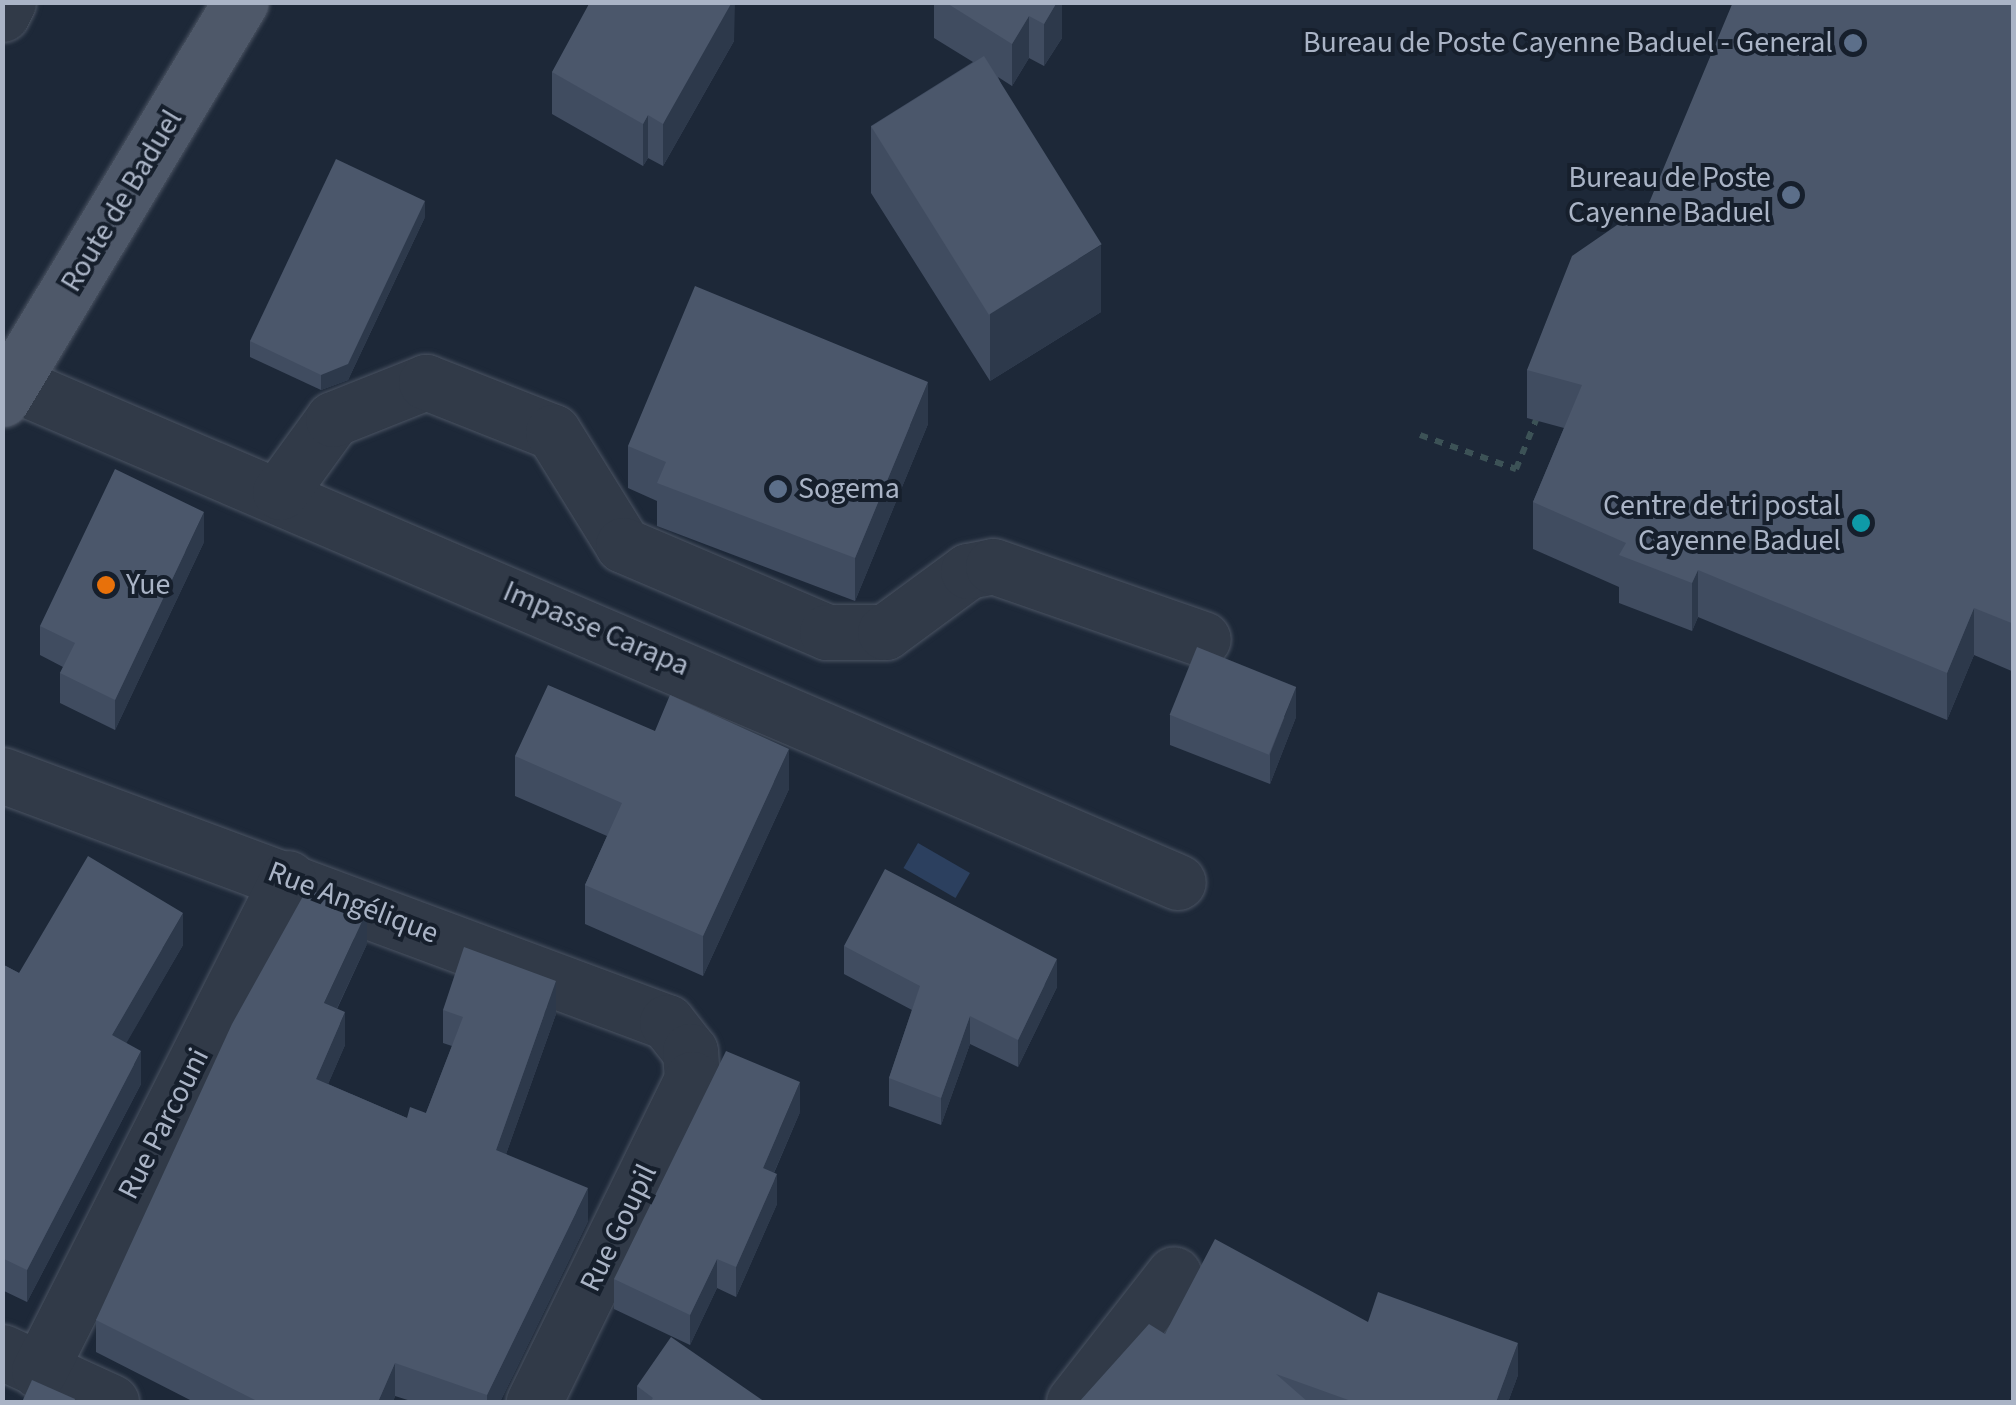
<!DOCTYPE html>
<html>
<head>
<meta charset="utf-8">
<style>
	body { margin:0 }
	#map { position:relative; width:2016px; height:1405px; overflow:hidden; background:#1d2838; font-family:"Source Sans 3",sans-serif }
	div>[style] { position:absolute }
	.water>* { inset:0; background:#2c405f; transform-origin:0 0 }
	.path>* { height:6px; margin-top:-3px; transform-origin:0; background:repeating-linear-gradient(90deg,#3c5256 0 8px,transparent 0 16px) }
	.roads { filter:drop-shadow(0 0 2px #4b5463) drop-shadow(0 0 2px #4b5463) }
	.minor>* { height:55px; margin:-27.5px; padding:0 27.5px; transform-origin:27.5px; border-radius:27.5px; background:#313a48 }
	.major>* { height:55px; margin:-27.5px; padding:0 27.5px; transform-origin:27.5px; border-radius:27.5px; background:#4e5869 }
	.wall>* { inset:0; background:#404c60 }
	.shaded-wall>* { inset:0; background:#2d394b }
	.building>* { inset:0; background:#4b576b; transform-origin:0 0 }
	.dots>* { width:28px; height:28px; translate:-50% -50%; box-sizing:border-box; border:5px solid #161f2c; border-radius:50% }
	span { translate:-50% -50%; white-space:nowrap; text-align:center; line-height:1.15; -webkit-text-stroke:8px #161f2c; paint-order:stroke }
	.poi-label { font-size:30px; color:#aab4c6 }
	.right { translate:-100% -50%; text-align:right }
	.left { translate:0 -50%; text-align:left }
	.street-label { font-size:30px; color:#aab4c6 }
	.frame { position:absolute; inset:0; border:5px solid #aab4c6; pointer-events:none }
</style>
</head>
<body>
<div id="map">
	<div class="water">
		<i style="left:918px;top:843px;width:60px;height:29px;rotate:30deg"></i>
	</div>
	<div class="path">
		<i style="left:1420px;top:435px;width:102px;rotate:19.5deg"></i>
		<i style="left:1516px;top:469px;width:53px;rotate:-67.8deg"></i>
	</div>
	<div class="roads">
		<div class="minor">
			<i style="left:2px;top:14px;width:13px;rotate:-63deg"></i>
			<i style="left:12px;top:383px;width:1268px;rotate:23.17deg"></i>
			<i style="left:280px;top:492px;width:90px;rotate:-54deg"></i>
			<i style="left:333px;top:419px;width:100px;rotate:-21.7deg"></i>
			<i style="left:426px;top:382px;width:136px;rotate:21.5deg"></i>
			<i style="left:553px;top:432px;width:133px;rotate:58.2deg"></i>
			<i style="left:623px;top:545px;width:222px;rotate:23.1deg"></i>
			<i style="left:827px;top:632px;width:58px"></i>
			<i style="left:885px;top:632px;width:103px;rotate:-36.3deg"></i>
			<i style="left:968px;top:571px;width:25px;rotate:-11deg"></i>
			<i style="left:993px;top:566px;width:222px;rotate:19.2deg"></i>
			<i style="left:2px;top:775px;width:709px;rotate:20.38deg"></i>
			<i style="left:667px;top:1022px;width:37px;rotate:52deg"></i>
			<i style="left:690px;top:1051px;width:28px;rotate:86deg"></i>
			<i style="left:692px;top:1079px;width:360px;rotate:116.1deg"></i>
			<i style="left:2px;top:1352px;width:120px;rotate:24.6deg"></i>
			<i style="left:39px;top:1371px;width:552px;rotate:-63.2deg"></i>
			<i style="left:1074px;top:1402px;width:162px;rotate:-52deg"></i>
		</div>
		<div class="major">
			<i style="left:2px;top:399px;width:463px;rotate:-59deg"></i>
		</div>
	</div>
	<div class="wall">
		<i style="clip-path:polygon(934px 2px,1062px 2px,1062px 38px,1044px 66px,1029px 58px,1012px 86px,998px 77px,1101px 312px,990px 381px,871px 193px,871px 126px,973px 62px,934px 38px)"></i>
		<i style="clip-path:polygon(2014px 2px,2014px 672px,1974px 655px,1947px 720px,1698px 617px,1692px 631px,1619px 603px,1619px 587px,1533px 549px,1533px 502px,1564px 428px,1527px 418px,1527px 370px)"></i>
		<i style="clip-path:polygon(734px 4px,734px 41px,663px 166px,648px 158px,643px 166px,552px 114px,552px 72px)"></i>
		<i style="clip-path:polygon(425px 217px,348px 380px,321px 390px,250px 357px,250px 341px)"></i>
		<i style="clip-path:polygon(928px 424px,855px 601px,657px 526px,657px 501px,628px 488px,628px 446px)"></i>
		<i style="clip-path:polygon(204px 542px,115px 730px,60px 703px,60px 673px,63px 667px,40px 655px,40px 626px)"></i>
		<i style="clip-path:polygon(1170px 715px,1296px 717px,1270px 784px,1170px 745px)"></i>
		<i style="clip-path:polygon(655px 731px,789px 789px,703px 976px,585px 924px,585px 885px,607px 836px,515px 796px,515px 756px)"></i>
		<i style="clip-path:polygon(367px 944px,337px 1009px,345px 1045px,328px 1084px,407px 1118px,426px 1113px,452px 1046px,443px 1043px,443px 1010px,556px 1014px,506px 1154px,588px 1221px,500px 1402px,414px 1402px,395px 1396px,393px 1402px,194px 1402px,96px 1352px,96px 1320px)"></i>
		<i style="clip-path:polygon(183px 945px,126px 1043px,141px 1084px,27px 1302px,2px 1290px,2px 964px,19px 973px)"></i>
		<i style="clip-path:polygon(844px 946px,1057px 987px,1018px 1067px,970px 1044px,941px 1125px,889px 1106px,889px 1078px,912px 1010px,844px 974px)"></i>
		<i style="clip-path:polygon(800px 1112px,774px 1173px,777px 1204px,736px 1297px,717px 1288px,690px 1345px,614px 1309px,614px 1279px)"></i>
		<i style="clip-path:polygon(1368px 1322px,1518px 1375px,1508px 1402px,1079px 1402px)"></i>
		<i style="clip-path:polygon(637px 1386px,765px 1402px,637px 1402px)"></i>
	</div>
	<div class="shaded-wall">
		<i style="clip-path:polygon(718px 2px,735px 2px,734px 41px,663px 166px,663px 124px)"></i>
		<i style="clip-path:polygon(1057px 2px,1062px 2px,1062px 38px,1044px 66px,1044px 24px)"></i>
		<i style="clip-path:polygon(1029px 16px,1029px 58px,1012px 86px,1012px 44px)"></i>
		<i style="clip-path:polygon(648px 115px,648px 158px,643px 166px,643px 124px)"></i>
		<i style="clip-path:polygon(425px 201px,425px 217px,348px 380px,321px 390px,321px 375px)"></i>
		<i style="clip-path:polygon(1101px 245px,1101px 312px,990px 381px,990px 313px)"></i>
		<i style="clip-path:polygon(928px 382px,928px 424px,855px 601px,855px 558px)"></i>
		<i style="clip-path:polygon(204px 512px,204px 542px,115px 730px,115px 700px)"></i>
		<i style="clip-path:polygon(1698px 570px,1698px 617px,1692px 631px,1692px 583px)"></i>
		<i style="clip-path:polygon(1974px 608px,1974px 655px,1947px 720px,1947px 673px)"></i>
		<i style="clip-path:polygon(1296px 687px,1296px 717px,1270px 784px,1270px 754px)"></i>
		<i style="clip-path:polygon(789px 749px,789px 789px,703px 976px,703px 936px)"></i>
		<i style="clip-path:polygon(367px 911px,367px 944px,324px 1036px,324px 1003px)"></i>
		<i style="clip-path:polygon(183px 913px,183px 945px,112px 1068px,112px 1035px)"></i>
		<i style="clip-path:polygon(1057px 959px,1057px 987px,1018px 1067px,1018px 1040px)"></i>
		<i style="clip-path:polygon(556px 981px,556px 1014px,496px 1182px,496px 1150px)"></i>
		<i style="clip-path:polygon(345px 1012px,345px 1045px,316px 1112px,316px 1079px)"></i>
		<i style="clip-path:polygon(970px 1016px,970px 1044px,941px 1125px,941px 1098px)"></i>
		<i style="clip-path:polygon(141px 1051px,141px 1084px,27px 1302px,27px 1270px)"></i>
		<i style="clip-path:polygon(800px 1082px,800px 1112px,763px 1198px,763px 1168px)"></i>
		<i style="clip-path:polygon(777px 1174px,777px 1204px,736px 1297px,736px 1267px)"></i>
		<i style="clip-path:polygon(588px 1188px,588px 1221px,500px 1402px,487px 1402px,487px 1395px)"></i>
		<i style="clip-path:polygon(717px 1259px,717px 1288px,690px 1345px,690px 1315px)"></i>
		<i style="clip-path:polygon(1518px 1343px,1518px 1375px,1508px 1402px,1496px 1402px)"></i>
		<i style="clip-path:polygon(395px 1363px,395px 1396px,393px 1402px,378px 1402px)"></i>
	</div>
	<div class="building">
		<i style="clip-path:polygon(590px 2px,732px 2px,663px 124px,648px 115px,643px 124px,552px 72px)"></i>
		<i style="clip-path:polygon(945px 2px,1057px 2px,1044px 24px,1029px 16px,1012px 44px)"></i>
		<i style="clip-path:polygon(1733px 2px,2014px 2px,2014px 624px,1974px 608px,1947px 673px,1698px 570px,1692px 583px,1619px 555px,1626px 543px,1533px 502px,1582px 385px,1527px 370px,1572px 256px,1649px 203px)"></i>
		<i style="left:984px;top:56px;width:222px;height:133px;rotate:58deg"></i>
		<i style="clip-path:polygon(336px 159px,425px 201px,348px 364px,321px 375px,250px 341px)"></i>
		<i style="clip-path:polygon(695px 286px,928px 382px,855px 558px,657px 483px,666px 462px,628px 446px)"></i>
		<i style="clip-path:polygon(115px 469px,204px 512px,115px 700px,60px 673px,75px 643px,40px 626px)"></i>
		<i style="left:1197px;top:647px;width:107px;height:73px;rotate:22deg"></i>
		<i style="clip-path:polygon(548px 685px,655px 731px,670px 695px,789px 749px,703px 936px,585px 885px,622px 803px,515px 756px)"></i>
		<i style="clip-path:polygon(88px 856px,183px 913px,112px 1035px,141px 1051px,27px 1270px,2px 1258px,2px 964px,19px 973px)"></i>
		<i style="clip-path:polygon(885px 869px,1057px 959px,1018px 1040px,970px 1016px,941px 1098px,889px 1078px,920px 986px,844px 946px)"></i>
		<i style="clip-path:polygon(307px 889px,367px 911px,324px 1003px,345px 1012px,316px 1079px,407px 1118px,410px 1107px,426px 1113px,463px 1017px,443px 1010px,464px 947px,556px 981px,496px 1150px,588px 1188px,487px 1395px,395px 1363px,378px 1402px,259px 1402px,96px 1320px,232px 1024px)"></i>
		<i style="clip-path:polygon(726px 1051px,800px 1082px,763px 1168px,777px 1174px,736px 1267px,717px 1259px,690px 1315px,614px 1279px)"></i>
		<i style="clip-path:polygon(1215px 1239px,1368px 1322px,1378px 1292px,1518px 1343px,1496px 1402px,1354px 1402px,1276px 1374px,1308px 1402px,1079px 1402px,1149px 1324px,1165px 1334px)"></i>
		<i style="clip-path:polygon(671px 1337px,765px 1402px,650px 1402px,653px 1398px,637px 1386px)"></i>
		<i style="clip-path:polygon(32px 1380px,75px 1399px,74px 1402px,22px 1402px)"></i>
	</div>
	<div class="dots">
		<i style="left:1853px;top:43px;background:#5c6f8a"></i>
		<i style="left:1791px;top:195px;background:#5c6f8a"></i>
		<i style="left:778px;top:489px;background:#5c6f8a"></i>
		<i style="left:1861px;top:523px;background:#0f9aa8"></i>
		<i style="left:106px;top:585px;background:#e8710a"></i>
	</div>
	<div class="poi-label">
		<span class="right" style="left:1833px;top:43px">Bureau de Poste Cayenne Baduel - General</span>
		<span class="right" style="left:1771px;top:195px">Bureau de Poste<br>Cayenne Baduel</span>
		<span class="left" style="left:798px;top:489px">Sogema</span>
		<span class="right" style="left:1841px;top:523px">Centre de tri postal<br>Cayenne Baduel</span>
		<span class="left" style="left:126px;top:585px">Yue</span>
	</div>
	<div class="street-label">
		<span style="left:122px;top:201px;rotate:-59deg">Route de Baduel</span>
		<span style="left:596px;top:629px;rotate:23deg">Impasse Carapa</span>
		<span style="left:353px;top:903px;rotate:21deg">Rue Angélique</span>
		<span style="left:164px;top:1124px;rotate:-63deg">Rue Parcouni</span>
		<span style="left:619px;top:1228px;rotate:-64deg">Rue Goupil</span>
	</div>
	<div class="frame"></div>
</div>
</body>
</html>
